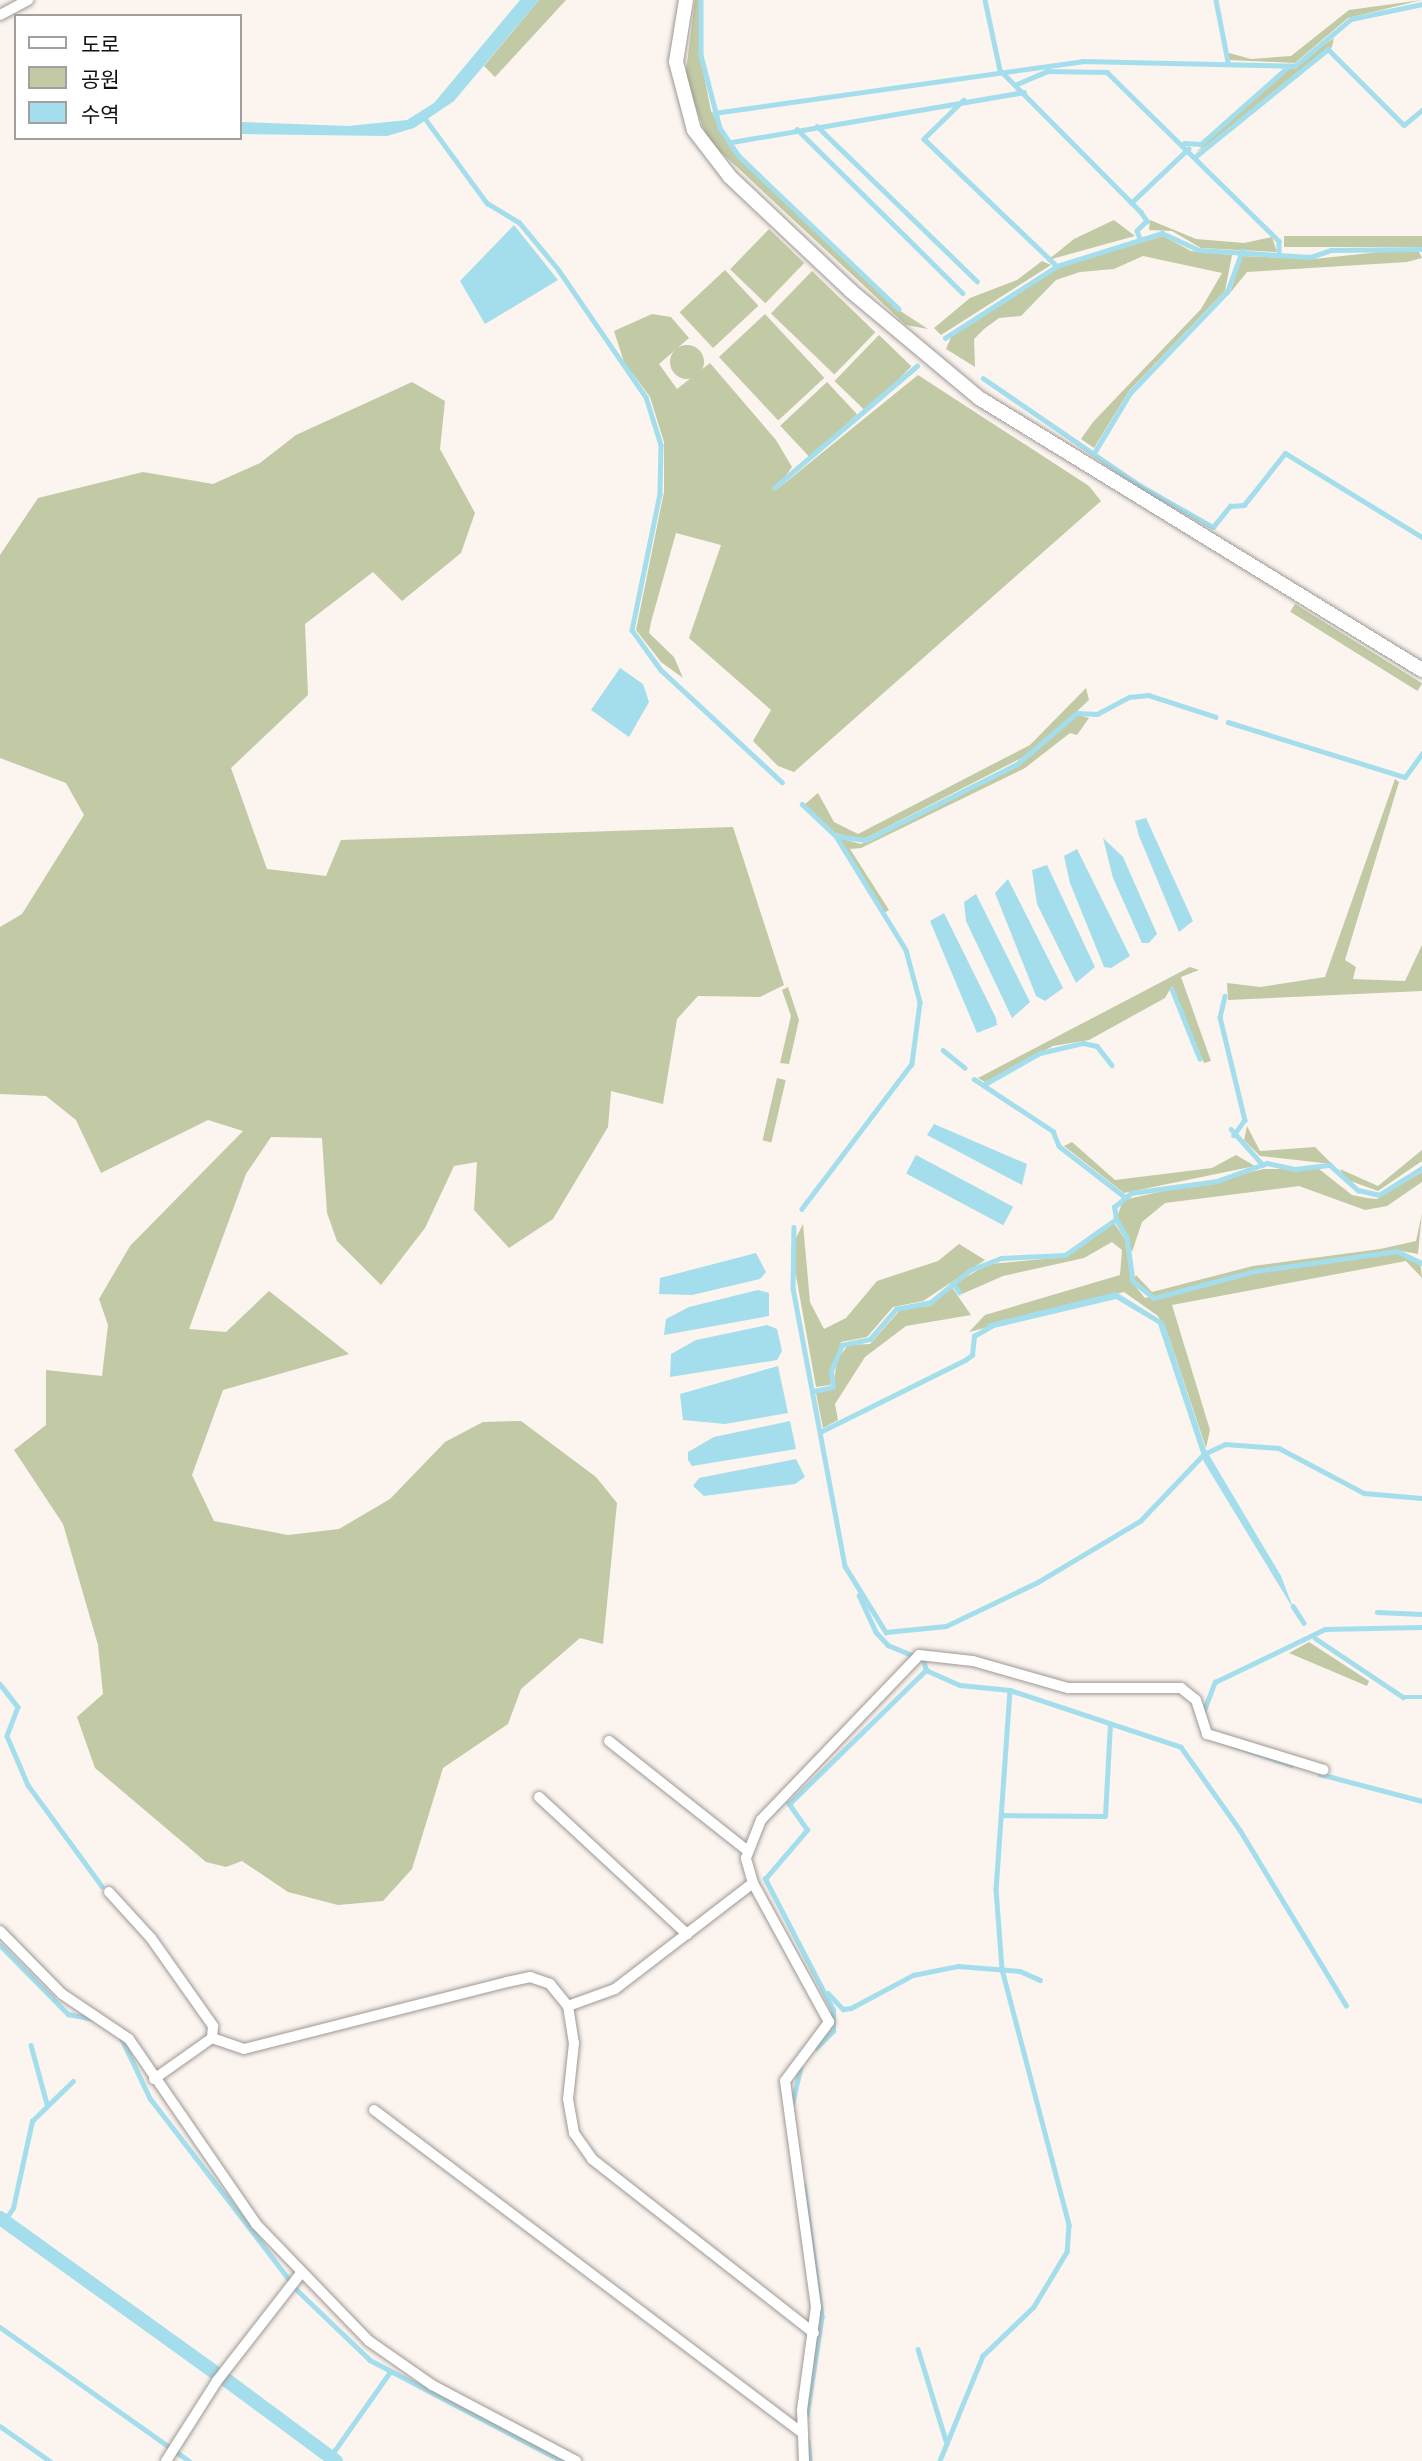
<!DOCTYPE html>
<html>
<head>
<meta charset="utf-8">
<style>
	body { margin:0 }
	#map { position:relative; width:1422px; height:2461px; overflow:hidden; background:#fbf4ef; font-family:Commissioner,"Noto Sans KR",sans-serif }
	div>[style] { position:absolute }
	.green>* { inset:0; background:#c1caa4; transform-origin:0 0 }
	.round { border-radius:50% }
	.water>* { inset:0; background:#a4deec; transform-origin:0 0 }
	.stream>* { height:4.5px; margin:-2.25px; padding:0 2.25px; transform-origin:2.25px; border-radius:2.25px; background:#a4deec }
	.canal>* { height:14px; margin:-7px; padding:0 7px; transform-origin:7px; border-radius:7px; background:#a4deec }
	.roads { filter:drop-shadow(0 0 2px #9f9894) drop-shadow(0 0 2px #9f9894) }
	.minor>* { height:10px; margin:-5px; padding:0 5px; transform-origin:5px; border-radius:5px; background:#fff }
	.tertiary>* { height:14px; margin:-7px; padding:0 7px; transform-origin:7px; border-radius:7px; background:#fff }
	span { translate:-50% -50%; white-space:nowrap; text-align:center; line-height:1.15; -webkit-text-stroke:7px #fff; paint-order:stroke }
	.legend { position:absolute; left:14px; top:14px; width:228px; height:126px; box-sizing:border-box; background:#fff; border:2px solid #a1a09f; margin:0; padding:9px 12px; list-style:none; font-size:21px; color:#141210 }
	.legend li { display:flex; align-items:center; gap:14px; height:35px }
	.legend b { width:35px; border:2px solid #a1a09f }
</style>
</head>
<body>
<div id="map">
	<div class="green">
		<i style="clip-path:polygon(539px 0,566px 0,495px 77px,484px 66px)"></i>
		<i style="clip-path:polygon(695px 0,700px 0,700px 55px,711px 111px,737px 157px,899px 310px,928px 329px,906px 325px,708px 140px,685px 79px)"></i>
		<i style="clip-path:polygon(1422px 0,1348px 18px,1295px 63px,1229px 60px,1229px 53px,1251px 59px,1291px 56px,1349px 10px)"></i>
		<i style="clip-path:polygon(1334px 38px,1332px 47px,1235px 128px,1196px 152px,1276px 78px)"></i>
		<i style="clip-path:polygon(1114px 220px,1135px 236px,1048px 260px,1074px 239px)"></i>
		<i style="clip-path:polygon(1150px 220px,1196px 239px,1244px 243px,1272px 237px,1277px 252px,1201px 248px,1172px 231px,1149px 230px)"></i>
		<i style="left:769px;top:229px;width:49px;height:56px;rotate:44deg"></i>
		<i style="clip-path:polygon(1163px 236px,1191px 251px,1232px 255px,1225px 291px,1129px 391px,1094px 448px,1081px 439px,1093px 422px,1201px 309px,1222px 273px,1143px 256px,1114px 269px,1080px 272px,1056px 280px,1021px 316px,999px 318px,984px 329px,974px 339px,975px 367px,946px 349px,952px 335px,1059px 267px)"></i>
		<i style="left:1422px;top:236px;width:11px;height:138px;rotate:90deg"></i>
		<i style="clip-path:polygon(1417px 248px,1422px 258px,1407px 262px,1247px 272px,1230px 293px,1242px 256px,1314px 259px)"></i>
		<i style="clip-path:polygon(1042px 261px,1051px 265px,941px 335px,934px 328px,970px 298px,1017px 280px)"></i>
		<i style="left:725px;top:270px;width:49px;height:62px;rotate:47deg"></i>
		<i style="left:812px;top:271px;width:88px;height:59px;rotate:44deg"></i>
		<i style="clip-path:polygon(652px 314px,671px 317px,689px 338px,659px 364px,677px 389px,710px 363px,776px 440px,792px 467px,775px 491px,918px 375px,1089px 486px,1101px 501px,794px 772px,778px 766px,753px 741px,771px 710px,689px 638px,721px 545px,676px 533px,651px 622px,649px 633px,674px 657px,683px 678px,661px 662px,636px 630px,664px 492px,664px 442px,650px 397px,624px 362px,614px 331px)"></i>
		<i style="left:765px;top:314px;width:87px;height:63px;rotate:47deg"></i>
		<i style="left:879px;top:335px;width:45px;height:64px;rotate:44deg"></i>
		<i class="round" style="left:670px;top:345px;width:34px;height:34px"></i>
		<i style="clip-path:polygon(412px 382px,445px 401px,440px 449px,475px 513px,461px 553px,402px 601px,373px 572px,305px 624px,308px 695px,231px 768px,267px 869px,326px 876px,341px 840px,733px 827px,784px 985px,760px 997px,698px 996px,677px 1019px,663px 1104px,611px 1091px,608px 1127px,553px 1219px,509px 1248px,474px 1210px,477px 1162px,454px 1166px,425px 1228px,381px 1285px,337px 1241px,327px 1213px,322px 1138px,271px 1137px,246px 1174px,189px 1329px,226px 1332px,269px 1291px,349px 1354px,223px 1390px,192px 1475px,214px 1521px,288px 1535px,339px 1529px,390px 1499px,445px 1442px,483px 1422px,521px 1421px,596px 1477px,617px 1503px,603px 1644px,580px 1638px,521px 1689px,508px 1724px,443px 1768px,412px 1869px,383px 1901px,338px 1905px,288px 1892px,242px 1861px,226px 1867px,206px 1862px,95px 1768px,77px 1717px,103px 1694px,98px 1645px,63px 1524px,14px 1450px,46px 1425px,46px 1370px,102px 1376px,108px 1325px,99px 1299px,130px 1246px,243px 1131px,208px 1120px,101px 1173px,76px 1120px,46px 1096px,0 1094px,0 927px,22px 914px,84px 815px,66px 783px,0 758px,0 555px,38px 498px,143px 472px,213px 484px,260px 463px,296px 435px)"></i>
		<i style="left:827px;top:382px;width:44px;height:64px;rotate:47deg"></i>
		<i style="left:1295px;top:604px;width:150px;height:9px;rotate:32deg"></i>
		<i style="clip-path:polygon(1086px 688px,1089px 700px,1033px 752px,860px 841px,830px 831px,804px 805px,818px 793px,834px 822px,858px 834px,1030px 745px)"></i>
		<i style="clip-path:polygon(1078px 715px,1089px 718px,1077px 735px,1070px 733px,1025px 768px,861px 848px,850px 849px,889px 910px,884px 913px,839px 838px,861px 844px,1020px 765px)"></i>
		<i style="clip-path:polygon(1395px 779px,1399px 782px,1345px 960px,1356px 967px,1353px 979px,1405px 981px,1422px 945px,1422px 991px,1228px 1000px,1227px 983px,1260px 987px,1325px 977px)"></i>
		<i style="clip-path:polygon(1190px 967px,1199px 970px,1181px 977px,1211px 1061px,1204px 1063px,1172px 986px,1165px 998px,1089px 1040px,1053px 1046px,985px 1082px,978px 1078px)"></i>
		<i style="clip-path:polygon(788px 987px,799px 1020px,789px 1064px,780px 1063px,791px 1016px,782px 990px)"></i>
		<i style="left:777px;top:1078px;width:9px;height:64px;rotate:13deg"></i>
		<i style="clip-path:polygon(1247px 1126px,1260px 1151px,1315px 1147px,1332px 1164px,1260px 1156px,1244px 1140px)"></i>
		<i style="clip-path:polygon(1072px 1142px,1115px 1180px,1212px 1168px,1236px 1155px,1255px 1166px,1124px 1193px,1064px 1146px)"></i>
		<i style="clip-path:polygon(1422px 1150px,1422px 1161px,1378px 1191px,1345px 1179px,1340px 1169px,1378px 1186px)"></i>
		<i style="clip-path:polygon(1264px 1169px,1319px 1169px,1352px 1195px,1367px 1198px,1377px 1199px,1422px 1172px,1422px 1182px,1387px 1206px,1365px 1210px,1299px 1186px,1165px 1203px,1142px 1222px,1132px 1252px,1117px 1217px,1123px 1200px)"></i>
		<i style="clip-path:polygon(1422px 1213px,1418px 1254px,1396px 1250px,1254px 1270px,1154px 1297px,1134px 1280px,1136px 1275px,1152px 1292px,1253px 1266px,1380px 1249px,1416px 1241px)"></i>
		<i style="clip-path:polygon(1114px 1223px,1125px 1239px,1131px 1281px,1145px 1298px,1256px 1273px,1397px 1253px,1420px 1260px,1422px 1278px,1406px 1261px,1172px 1305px,1210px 1430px,1206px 1448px,1169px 1337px,1158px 1316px,1124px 1292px,969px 1332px,985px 1315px,1120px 1275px,1122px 1250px,1112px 1242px,1084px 1258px,1003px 1276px,962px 1294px,955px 1283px,989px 1264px,1067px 1257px)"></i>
		<i style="clip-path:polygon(803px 1224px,810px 1302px,824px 1329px,846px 1318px,877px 1281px,938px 1261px,959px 1244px,985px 1260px,923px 1301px,893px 1307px,867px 1337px,841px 1342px,830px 1385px,816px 1387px,791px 1248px)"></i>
		<i style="clip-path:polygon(951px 1286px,971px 1315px,906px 1326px,865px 1357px,835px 1404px,838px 1420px,823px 1428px,816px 1393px,833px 1388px,837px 1360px,848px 1345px,870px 1344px,901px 1309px,930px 1306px)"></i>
		<i style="clip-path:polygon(1309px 1642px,1369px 1681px,1367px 1686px,1289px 1653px)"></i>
	</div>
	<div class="water">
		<i style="clip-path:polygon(520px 0,539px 0,454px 101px,414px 128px,387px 136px,240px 134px,240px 122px,348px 126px,407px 120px,434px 103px)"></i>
		<i style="clip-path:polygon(514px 225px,558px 280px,485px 324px,460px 281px)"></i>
		<i style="clip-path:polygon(620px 668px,643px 684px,649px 702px,629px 737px,591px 710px)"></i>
		<i style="clip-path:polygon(1146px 818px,1193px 921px,1179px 932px,1139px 836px,1135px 821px)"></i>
		<i style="clip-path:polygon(1103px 838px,1123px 857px,1157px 934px,1149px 943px,1142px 943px,1113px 878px)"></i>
		<i style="clip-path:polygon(1077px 849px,1130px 956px,1111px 968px,1104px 967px,1070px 883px,1064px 856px)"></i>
		<i style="clip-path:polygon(1047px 865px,1095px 967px,1076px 983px,1037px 904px,1032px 870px)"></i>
		<i style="clip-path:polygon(1008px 879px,1063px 988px,1045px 1001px,1036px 996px,995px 893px)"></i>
		<i style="clip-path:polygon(976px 894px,1030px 1002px,1012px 1018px,966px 921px,964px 902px)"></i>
		<i style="clip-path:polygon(944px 913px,996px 1018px,997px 1025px,977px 1033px,930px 921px)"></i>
		<i style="clip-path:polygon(934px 1124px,1027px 1164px,1022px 1185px,927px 1135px)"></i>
		<i style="left:916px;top:1155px;width:110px;height:21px;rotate:28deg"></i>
		<i style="clip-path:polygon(756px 1253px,766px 1272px,760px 1279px,692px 1295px,659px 1294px,660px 1278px)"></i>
		<i style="clip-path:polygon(758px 1290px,769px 1293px,769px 1316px,664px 1335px,666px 1319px,689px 1307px)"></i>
		<i style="clip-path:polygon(1116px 1292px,1164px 1322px,1206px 1450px,1281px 1576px,1294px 1610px,1204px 1462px,1158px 1324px,1116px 1299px,990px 1329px,987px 1324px)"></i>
		<i style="clip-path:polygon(767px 1325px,777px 1329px,782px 1351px,777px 1360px,670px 1377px,671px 1354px,696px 1340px)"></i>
		<i style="clip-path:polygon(778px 1366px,788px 1413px,725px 1424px,683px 1420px,680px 1394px)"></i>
		<i style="clip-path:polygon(790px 1421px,796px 1449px,692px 1466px,688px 1460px,688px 1452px,714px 1437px)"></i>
		<i style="clip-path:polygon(796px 1459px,805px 1477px,795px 1484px,704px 1496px,693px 1486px,699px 1478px)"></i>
	</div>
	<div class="stream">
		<i style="left:701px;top:0;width:55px;rotate:90deg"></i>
		<i style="left:701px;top:55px;width:75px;rotate:75.4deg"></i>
		<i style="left:720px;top:128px;width:34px;rotate:56deg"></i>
		<i style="left:739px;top:156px;width:221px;rotate:43.7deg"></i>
		<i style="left:985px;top:0;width:72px;rotate:77.9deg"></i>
		<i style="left:1000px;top:70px;width:200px;rotate:45.2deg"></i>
		<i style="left:1141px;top:212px;width:11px;rotate:56deg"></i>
		<i style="left:1147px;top:221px;width:14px;rotate:135deg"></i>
		<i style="left:1137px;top:231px;width:9px;rotate:69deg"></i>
		<i style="left:1216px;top:0;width:63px;rotate:79deg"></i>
		<i style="left:1017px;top:84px;width:33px;rotate:-23deg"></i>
		<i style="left:1047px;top:71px;width:60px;rotate:1deg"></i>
		<i style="left:1107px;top:72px;width:241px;rotate:44.5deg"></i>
		<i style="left:1279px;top:241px;width:12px;rotate:90deg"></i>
		<i style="left:964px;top:100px;width:56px;rotate:135.7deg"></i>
		<i style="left:924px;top:139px;width:184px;rotate:43.7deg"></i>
		<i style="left:714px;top:113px;width:372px;rotate:-8deg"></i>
		<i style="left:1082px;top:61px;width:213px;rotate:1.3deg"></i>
		<i style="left:1295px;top:66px;width:73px;rotate:-40deg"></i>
		<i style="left:1351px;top:19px;width:73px;rotate:-11.9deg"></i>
		<i style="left:424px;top:117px;width:107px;rotate:53.8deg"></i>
		<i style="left:487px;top:203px;width:37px;rotate:31deg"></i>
		<i style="left:519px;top:222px;width:61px;rotate:50.3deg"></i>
		<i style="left:558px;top:269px;width:155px;rotate:55.5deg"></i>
		<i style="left:646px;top:397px;width:50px;rotate:72.6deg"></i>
		<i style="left:661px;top:445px;width:49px;rotate:91.2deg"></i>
		<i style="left:660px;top:494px;width:139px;rotate:101.6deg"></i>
		<i style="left:632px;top:630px;width:49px;rotate:54.1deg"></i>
		<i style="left:661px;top:670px;width:165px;rotate:42.8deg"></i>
		<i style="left:817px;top:126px;width:223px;rotate:44.1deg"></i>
		<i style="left:797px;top:129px;width:233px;rotate:44.7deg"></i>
		<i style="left:732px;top:142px;width:296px;rotate:-9.7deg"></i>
		<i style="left:1184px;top:143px;width:17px;rotate:3deg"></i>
		<i style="left:1201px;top:144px;width:118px;rotate:-41.6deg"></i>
		<i style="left:1196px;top:156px;width:170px;rotate:-39deg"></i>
		<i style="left:1328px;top:49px;width:107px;rotate:45deg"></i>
		<i style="left:1404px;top:125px;width:23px;rotate:-40deg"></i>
		<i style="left:1131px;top:203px;width:79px;rotate:-43.5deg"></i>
		<i style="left:945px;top:338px;width:133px;rotate:-32.7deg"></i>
		<i style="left:1057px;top:266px;width:110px;rotate:-17.4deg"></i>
		<i style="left:1162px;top:233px;width:41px;rotate:24.7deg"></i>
		<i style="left:1199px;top:250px;width:112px;rotate:3.6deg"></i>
		<i style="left:1311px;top:257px;width:21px;rotate:-19deg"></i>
		<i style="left:1331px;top:250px;width:91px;rotate:-0.6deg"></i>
		<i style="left:983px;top:378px;width:189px;rotate:34.4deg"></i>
		<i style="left:1139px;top:485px;width:85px;rotate:29.6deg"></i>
		<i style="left:1213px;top:527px;width:27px;rotate:-51deg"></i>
		<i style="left:1230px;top:506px;width:14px;rotate:-4deg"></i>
		<i style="left:1244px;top:505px;width:66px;rotate:-51.7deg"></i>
		<i style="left:1285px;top:453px;width:161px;rotate:31.5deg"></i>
		<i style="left:1094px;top:453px;width:70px;rotate:-59deg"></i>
		<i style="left:1130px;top:393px;width:140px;rotate:-46.2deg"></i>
		<i style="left:1227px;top:292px;width:44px;rotate:-69.9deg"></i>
		<i style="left:774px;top:488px;width:188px;rotate:-40.5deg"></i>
		<i style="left:1228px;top:722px;width:185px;rotate:17.3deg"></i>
		<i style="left:1405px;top:777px;width:29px;rotate:-54deg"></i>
		<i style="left:802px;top:804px;width:47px;rotate:43.3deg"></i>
		<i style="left:836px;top:836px;width:134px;rotate:58.4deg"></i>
		<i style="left:906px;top:950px;width:54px;rotate:74.9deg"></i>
		<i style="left:920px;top:1002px;width:63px;rotate:97.4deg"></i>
		<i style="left:912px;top:1064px;width:182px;rotate:127.2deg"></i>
		<i style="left:837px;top:836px;width:29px;rotate:8deg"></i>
		<i style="left:866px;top:840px;width:169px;rotate:-26.7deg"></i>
		<i style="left:1017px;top:764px;width:79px;rotate:-40.4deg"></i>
		<i style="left:1077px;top:713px;width:20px;rotate:3deg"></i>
		<i style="left:1097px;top:714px;width:36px;rotate:-28deg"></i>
		<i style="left:1129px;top:697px;width:19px;rotate:-6deg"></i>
		<i style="left:1148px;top:695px;width:71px;rotate:17.9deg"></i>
		<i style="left:1172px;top:989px;width:75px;rotate:68.2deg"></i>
		<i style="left:1225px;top:996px;width:22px;rotate:103deg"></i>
		<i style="left:1220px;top:1017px;width:106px;rotate:76.4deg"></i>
		<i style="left:1245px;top:1120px;width:19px;rotate:126deg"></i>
		<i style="left:943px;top:1050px;width:28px;rotate:39deg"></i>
		<i style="left:974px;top:1079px;width:95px;rotate:33.4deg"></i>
		<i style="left:1053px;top:1131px;width:16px;rotate:68deg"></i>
		<i style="left:1059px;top:1146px;width:83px;rotate:37.7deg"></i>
		<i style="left:983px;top:1085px;width:65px;rotate:-29.3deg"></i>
		<i style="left:1040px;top:1053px;width:44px;rotate:-13.1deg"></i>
		<i style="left:1083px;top:1043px;width:14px;rotate:12deg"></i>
		<i style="left:1097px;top:1046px;width:24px;rotate:52deg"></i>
		<i style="left:1231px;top:1129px;width:48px;rotate:48.4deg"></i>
		<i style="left:1116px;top:1219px;width:21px;rotate:59deg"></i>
		<i style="left:1127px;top:1237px;width:44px;rotate:82.2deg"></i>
		<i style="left:1133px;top:1281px;width:27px;rotate:39deg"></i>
		<i style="left:1154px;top:1298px;width:105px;rotate:-15deg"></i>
		<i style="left:1255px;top:1271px;width:143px;rotate:-8deg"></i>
		<i style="left:1397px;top:1251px;width:28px;rotate:26deg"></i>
		<i style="left:794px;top:1227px;width:61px;rotate:90.9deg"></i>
		<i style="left:793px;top:1288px;width:283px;rotate:79.4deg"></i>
		<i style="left:845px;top:1566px;width:78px;rotate:58.2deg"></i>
		<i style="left:886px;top:1632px;width:60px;rotate:-5.7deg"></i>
		<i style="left:946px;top:1626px;width:102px;rotate:-25.6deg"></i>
		<i style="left:1038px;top:1582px;width:119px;rotate:-30.9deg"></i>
		<i style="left:1140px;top:1521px;width:93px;rotate:-46.3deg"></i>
		<i style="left:1204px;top:1454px;width:23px;rotate:-25deg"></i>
		<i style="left:1225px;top:1444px;width:54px;rotate:4.2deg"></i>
		<i style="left:1279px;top:1448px;width:96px;rotate:27.9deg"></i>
		<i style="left:1364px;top:1493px;width:58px;rotate:4.9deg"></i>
		<i style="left:953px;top:1283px;width:11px;rotate:56deg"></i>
		<i style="left:813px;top:1391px;width:20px;rotate:-11deg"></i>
		<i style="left:833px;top:1387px;width:16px;rotate:-97deg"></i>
		<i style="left:831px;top:1371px;width:28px;rotate:-67deg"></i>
		<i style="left:842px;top:1345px;width:29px;rotate:-12deg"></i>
		<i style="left:870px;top:1339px;width:40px;rotate:-49deg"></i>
		<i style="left:896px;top:1309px;width:36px;rotate:-11deg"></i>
		<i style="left:931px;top:1302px;width:50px;rotate:-39.4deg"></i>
		<i style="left:970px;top:1270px;width:33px;rotate:-21deg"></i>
		<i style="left:1001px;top:1258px;width:64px;rotate:-2.7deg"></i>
		<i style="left:1065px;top:1255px;width:62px;rotate:-35.2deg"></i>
		<i style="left:1116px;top:1219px;width:12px;rotate:-99deg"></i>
		<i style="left:1114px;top:1207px;width:22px;rotate:-39deg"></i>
		<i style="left:1131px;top:1193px;width:87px;rotate:-7.9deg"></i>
		<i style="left:1217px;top:1181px;width:53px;rotate:-19.8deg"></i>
		<i style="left:1267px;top:1163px;width:29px;rotate:12deg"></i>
		<i style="left:1295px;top:1169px;width:35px;rotate:-7deg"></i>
		<i style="left:1330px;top:1165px;width:38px;rotate:42deg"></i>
		<i style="left:1358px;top:1190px;width:22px;rotate:13deg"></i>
		<i style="left:1379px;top:1195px;width:51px;rotate:-32.1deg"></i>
		<i style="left:820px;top:1432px;width:162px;rotate:-26.4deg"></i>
		<i style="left:965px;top:1360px;width:9px;rotate:-36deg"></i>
		<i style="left:972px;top:1355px;width:19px;rotate:-84deg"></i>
		<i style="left:974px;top:1336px;width:20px;rotate:-30deg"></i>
		<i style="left:859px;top:1595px;width:41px;rotate:65.3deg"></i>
		<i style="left:876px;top:1632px;width:18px;rotate:47deg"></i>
		<i style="left:888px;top:1645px;width:39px;rotate:23deg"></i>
		<i style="left:924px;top:1660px;width:10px;rotate:79deg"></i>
		<i style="left:926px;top:1670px;width:37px;rotate:24deg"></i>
		<i style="left:960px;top:1685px;width:50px;rotate:5.7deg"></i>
		<i style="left:1010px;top:1690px;width:199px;rotate:94deg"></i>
		<i style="left:996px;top:1889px;width:80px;rotate:85.7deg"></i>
		<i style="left:1002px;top:1969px;width:265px;rotate:75.3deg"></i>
		<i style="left:1069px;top:2225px;width:27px;rotate:94deg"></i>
		<i style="left:1067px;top:2252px;width:64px;rotate:121deg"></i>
		<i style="left:1034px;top:2307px;width:71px;rotate:136.1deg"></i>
		<i style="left:983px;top:2356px;width:113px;rotate:112.3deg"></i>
		<i style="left:1293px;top:1606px;width:20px;rotate:57deg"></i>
		<i style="left:1377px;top:1612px;width:45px;rotate:2.5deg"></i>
		<i style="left:1315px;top:1638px;width:106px;rotate:33.8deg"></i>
		<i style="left:1403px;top:1697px;width:19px"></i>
		<i style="left:0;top:1684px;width:29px;rotate:52deg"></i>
		<i style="left:18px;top:1707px;width:31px;rotate:111deg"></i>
		<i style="left:7px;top:1736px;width:53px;rotate:66.8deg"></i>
		<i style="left:28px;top:1785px;width:125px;rotate:53.8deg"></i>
		<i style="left:1010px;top:1690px;width:180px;rotate:18.4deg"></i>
		<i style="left:1181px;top:1747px;width:102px;rotate:54.6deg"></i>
		<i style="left:1240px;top:1830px;width:205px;rotate:58.8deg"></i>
		<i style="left:1204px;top:1710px;width:30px;rotate:-69deg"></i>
		<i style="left:1215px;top:1682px;width:122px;rotate:-25.7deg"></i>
		<i style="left:1325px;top:1629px;width:97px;rotate:-1.2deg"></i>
		<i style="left:1206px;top:1736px;width:90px;rotate:18.8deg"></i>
		<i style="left:1320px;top:1774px;width:106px;rotate:14.8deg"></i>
		<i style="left:1002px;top:1815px;width:103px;rotate:0.6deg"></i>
		<i style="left:1105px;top:1816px;width:92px;rotate:-86.9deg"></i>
		<i style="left:0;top:1945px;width:97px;rotate:45.4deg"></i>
		<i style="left:68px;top:2014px;width:26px;rotate:11deg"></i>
		<i style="left:828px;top:1993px;width:22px;rotate:47deg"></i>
		<i style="left:843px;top:2009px;width:8px;rotate:-7deg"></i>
		<i style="left:851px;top:2008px;width:70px;rotate:-28deg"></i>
		<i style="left:913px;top:1975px;width:46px;rotate:-11.3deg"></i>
		<i style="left:958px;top:1966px;width:62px;rotate:4.6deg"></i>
		<i style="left:1020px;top:1971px;width:22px;rotate:24deg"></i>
		<i style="left:121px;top:2037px;width:68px;rotate:64.6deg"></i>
		<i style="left:150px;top:2098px;width:228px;rotate:52.5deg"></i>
		<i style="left:31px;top:2045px;width:61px;rotate:74.8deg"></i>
		<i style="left:816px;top:2048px;width:24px;rotate:-45deg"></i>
		<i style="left:833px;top:2031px;width:21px;rotate:-90deg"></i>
		<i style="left:833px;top:2010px;width:148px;rotate:-117.4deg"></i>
		<i style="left:765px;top:1879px;width:65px;rotate:-49.4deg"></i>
		<i style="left:807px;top:1830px;width:32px;rotate:-125deg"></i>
		<i style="left:789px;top:1804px;width:192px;rotate:-44.4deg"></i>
		<i style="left:792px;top:2104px;width:37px;rotate:-77deg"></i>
		<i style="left:804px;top:2185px;width:133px;rotate:82.2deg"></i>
		<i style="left:822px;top:2317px;width:99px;rotate:98.7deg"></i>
		<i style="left:4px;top:2221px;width:16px;rotate:-55deg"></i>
		<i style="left:13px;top:2208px;width:89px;rotate:-77.7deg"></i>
		<i style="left:32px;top:2121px;width:57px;rotate:-44.3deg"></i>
		<i style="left:295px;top:2288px;width:104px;rotate:43.8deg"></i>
		<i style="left:370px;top:2360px;width:217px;rotate:27.7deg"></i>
		<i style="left:0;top:2327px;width:232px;rotate:35.3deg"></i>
		<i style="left:918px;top:2349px;width:99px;rotate:73deg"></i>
		<i style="left:0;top:2426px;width:61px;rotate:35deg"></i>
		<i style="left:808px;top:2441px;width:20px;rotate:84deg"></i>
		<i style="left:330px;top:2457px;width:104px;rotate:-54.8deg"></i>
	</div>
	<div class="canal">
		<i style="left:0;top:2218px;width:266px;rotate:35.7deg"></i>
		<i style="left:225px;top:2379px;width:138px;rotate:36.5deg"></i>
	</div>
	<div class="roads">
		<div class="minor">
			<i style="left:0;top:15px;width:32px;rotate:-28deg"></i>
			<i style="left:609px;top:1741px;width:177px;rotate:38.4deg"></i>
			<i style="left:539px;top:1797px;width:202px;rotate:42.8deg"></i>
			<i style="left:109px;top:1892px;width:62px;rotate:47.6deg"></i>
			<i style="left:151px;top:1938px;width:108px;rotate:54.8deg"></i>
			<i style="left:213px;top:2026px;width:12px;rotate:95deg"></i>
			<i style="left:212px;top:2038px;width:71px;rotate:144.7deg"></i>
			<i style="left:0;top:1931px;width:88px;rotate:45.5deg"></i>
			<i style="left:62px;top:1994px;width:81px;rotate:33.9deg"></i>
			<i style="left:129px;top:2039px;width:224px;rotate:55.5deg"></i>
			<i style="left:256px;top:2224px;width:163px;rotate:46deg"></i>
			<i style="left:369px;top:2341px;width:77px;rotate:34.9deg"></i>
			<i style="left:432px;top:2385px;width:163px;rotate:27.8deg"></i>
			<i style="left:568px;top:2006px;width:50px;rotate:-19.9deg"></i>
			<i style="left:615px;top:1989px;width:174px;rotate:-37.5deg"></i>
			<i style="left:212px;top:2038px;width:34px;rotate:19deg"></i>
			<i style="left:244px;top:2049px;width:271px;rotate:-14.3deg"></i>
			<i style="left:507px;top:1982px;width:24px;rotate:-12deg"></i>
			<i style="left:530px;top:1977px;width:21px;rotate:19deg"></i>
			<i style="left:550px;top:1984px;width:28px;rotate:51deg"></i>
			<i style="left:568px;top:2006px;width:37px;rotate:81deg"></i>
			<i style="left:574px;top:2043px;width:56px;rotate:96.1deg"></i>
			<i style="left:568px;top:2099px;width:35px;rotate:80deg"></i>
			<i style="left:574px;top:2133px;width:32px;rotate:55deg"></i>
			<i style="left:592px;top:2159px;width:282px;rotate:38.1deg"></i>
			<i style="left:374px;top:2110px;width:535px;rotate:37.02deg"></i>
			<i style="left:166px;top:2461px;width:95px;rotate:-57.5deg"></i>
			<i style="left:217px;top:2381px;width:138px;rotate:-52.1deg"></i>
			<i style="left:804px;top:2461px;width:51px;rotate:-92.2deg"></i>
			<i style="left:802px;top:2410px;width:104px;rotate:-82.3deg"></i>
			<i style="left:816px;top:2307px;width:228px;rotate:-97.8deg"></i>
			<i style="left:785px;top:2081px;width:74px;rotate:-53.3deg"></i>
			<i style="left:829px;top:2022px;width:158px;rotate:-118.7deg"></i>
			<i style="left:753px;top:1883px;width:26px;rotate:-106deg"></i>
			<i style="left:746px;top:1858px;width:41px;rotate:-68.5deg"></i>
			<i style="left:761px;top:1820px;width:228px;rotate:-46.2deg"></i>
			<i style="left:919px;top:1655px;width:54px;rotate:6.3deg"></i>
			<i style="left:973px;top:1661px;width:99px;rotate:15.9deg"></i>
			<i style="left:1068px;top:1688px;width:113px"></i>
			<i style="left:1181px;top:1688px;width:19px;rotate:39deg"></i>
			<i style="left:1196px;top:1700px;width:36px;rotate:72deg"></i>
			<i style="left:1207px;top:1734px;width:122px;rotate:17.1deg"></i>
		</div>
		<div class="tertiary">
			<i style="left:686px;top:0;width:63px;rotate:99.2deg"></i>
			<i style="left:676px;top:62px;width:70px;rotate:75.2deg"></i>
			<i style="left:694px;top:130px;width:59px;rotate:52.5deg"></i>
			<i style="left:730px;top:177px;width:166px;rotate:43.3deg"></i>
			<i style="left:851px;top:291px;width:167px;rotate:39.9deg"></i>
			<i style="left:979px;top:398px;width:520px;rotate:31.55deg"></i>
		</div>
	</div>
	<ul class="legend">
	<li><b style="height:9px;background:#fff"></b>도로</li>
	<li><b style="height:19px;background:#c1caa4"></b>공원</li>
	<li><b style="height:19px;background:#a4deec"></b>수역</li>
	</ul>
</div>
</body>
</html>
